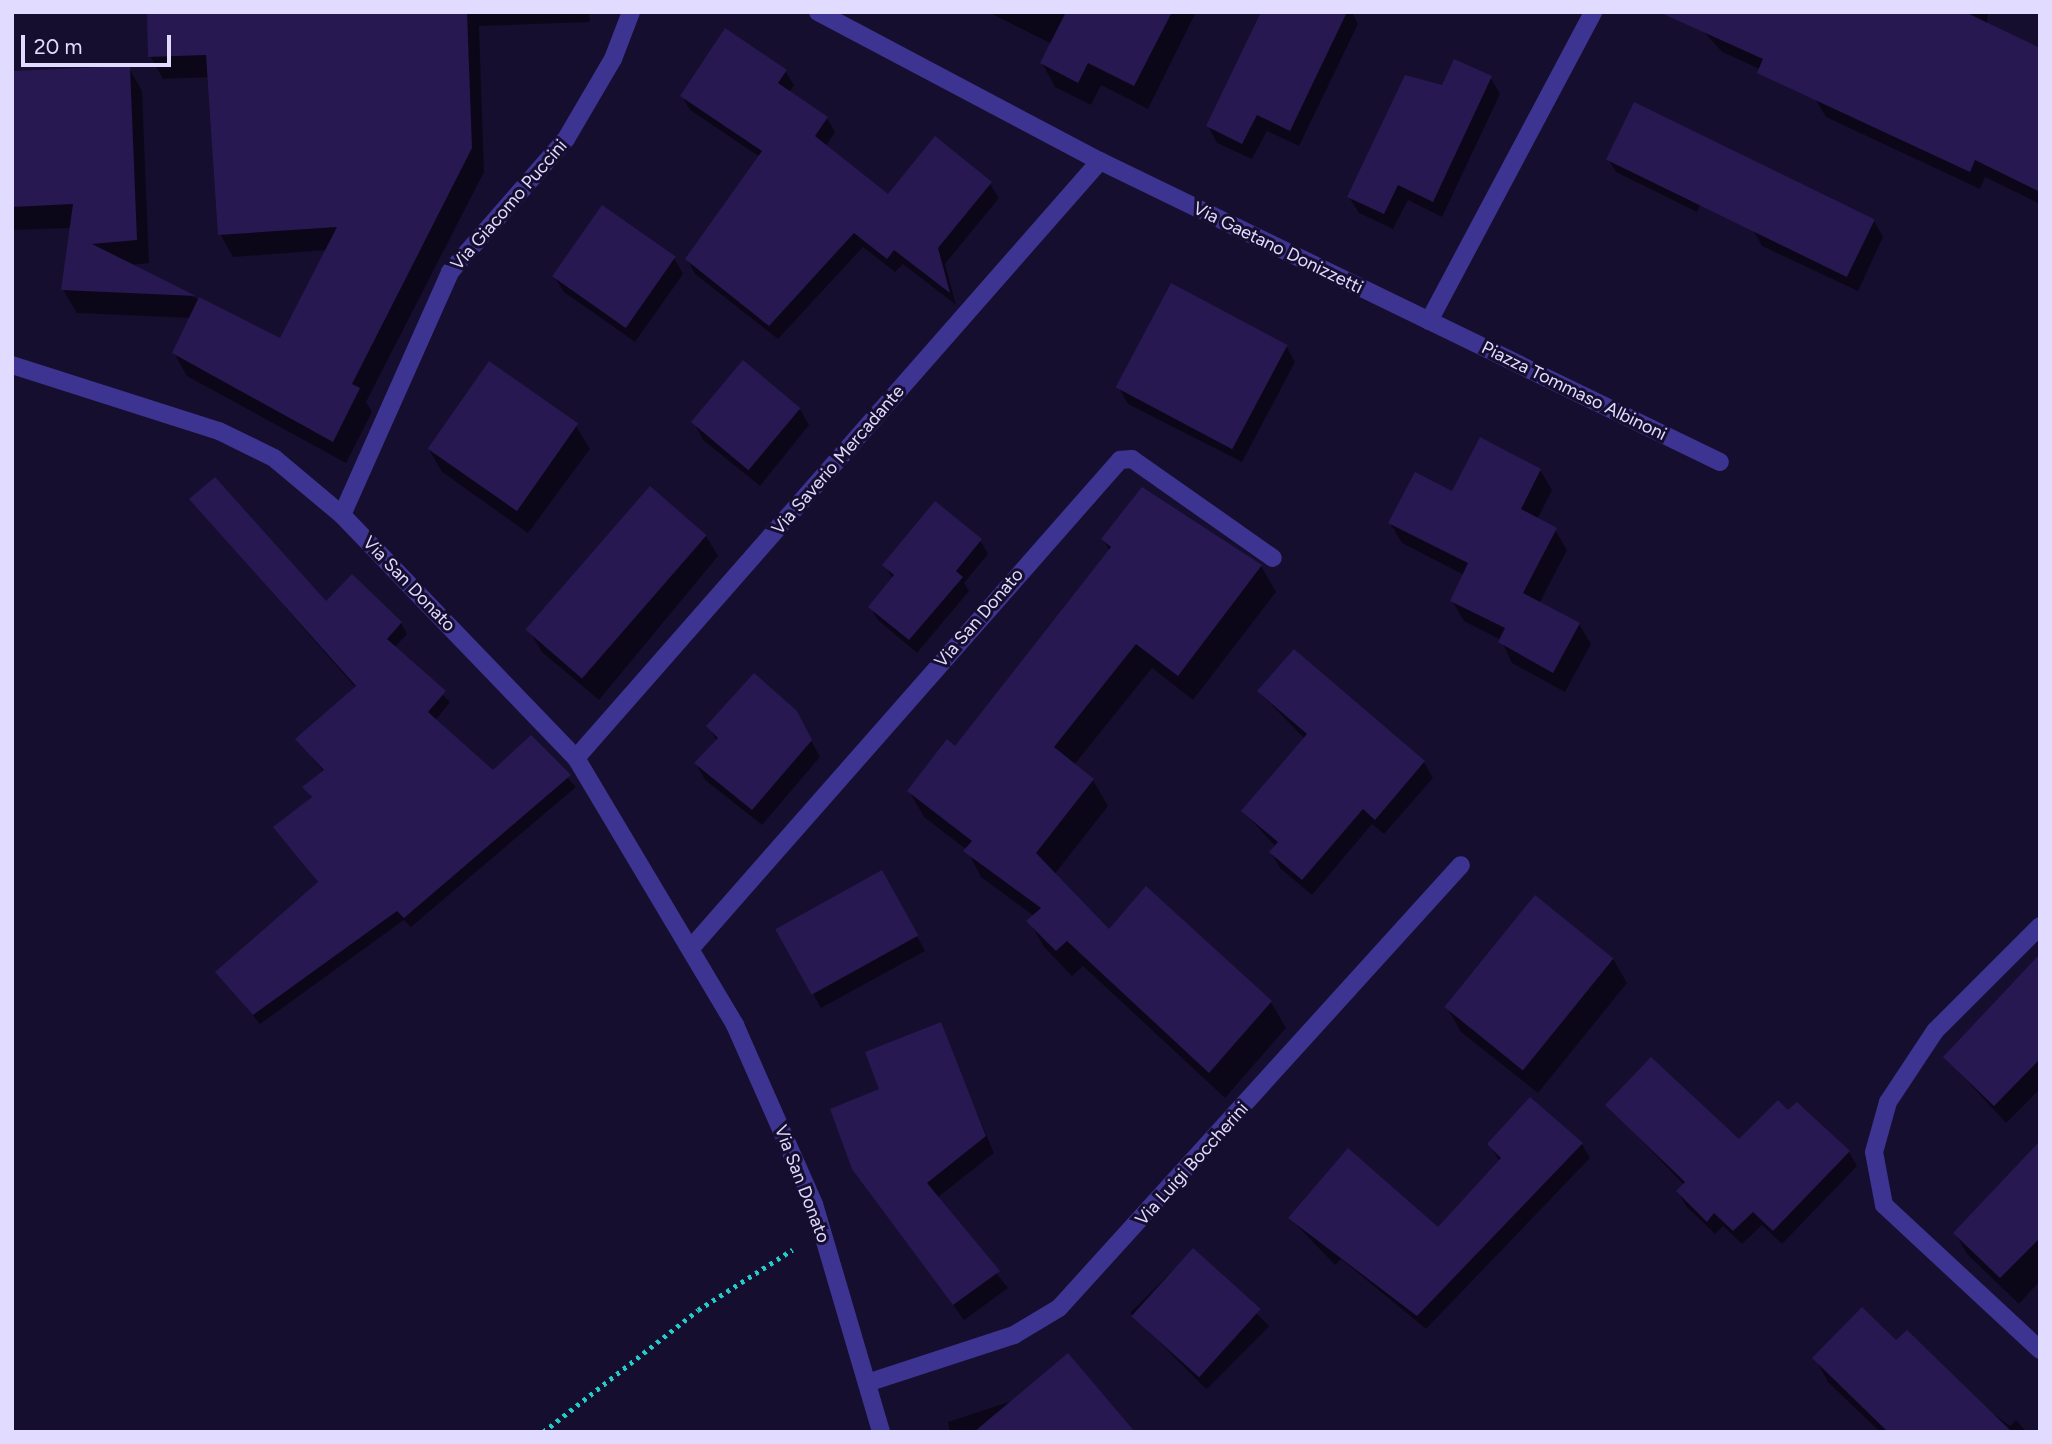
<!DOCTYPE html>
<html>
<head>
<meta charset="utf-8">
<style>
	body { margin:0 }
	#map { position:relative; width:2052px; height:1444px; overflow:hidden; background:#160e2e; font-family:Figtree,sans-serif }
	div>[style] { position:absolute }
	.shadow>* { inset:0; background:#0007; transform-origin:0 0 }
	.building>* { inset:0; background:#271851; transform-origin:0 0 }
	.path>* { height:4.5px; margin-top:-2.25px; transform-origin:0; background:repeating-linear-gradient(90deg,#22cccb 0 3.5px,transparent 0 8.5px) }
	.minor>* { height:18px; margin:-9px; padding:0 9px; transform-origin:9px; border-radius:9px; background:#3d3492 }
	span { translate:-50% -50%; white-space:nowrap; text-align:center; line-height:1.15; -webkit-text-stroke:6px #160e2e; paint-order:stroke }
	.street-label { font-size:18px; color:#e1dbff }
	.frame { position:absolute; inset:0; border:14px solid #e1dbff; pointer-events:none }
	.scale { position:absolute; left:21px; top:35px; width:150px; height:32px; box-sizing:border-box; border:4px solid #e1dbff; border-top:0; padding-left:9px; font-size:21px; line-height:24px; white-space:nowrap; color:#e1dbff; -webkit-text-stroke:5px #160e2e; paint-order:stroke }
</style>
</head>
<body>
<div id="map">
	<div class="shadow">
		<i style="clip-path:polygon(148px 12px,589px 12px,590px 22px,479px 26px,484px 172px,366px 402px,372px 412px,346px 463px,187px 376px,174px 353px,191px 318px,77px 313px,63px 290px,71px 228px,12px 230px,12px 73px,129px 68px,142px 91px,149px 263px,130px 265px,281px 341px,327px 250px,233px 257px,220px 234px,209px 77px,163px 79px,150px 56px)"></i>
		<i style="clip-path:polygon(988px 12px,1196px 12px,1148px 109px,1101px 85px,1091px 105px,1055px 87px,1042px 63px,1052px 44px)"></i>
		<i style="clip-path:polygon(1301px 12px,1352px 12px,1358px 24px,1299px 146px,1267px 131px,1252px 159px,1217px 143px,1208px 126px)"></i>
		<i style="clip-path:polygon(1790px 12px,1764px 71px,1722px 52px,1690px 16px)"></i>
		<i style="clip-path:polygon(1857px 12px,1988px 12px,1987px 24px,2040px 49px,2040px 204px,1985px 177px,1980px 189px,1826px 117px,1815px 99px)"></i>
		<i style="clip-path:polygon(785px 71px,794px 85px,789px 93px,827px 118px,835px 132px,826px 146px,888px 197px,990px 184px,999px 198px,945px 264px,956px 305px,903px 264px,895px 272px,863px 247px,778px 339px,695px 274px,687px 259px,760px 157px,690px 110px,682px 96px)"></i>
		<i style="clip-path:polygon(1490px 77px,1500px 94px,1442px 217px,1408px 200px,1393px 229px,1359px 213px,1349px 197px,1443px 87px)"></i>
		<i style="clip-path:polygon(1722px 157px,1697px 212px,1616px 172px,1608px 159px)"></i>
		<i style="clip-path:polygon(1874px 221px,1883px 237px,1858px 291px,1762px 246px,1753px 230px)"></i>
		<i style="clip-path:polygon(674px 258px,683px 274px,635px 342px,564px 292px,554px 276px)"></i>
		<i style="clip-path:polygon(1286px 346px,1295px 362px,1242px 462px,1128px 404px,1119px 388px)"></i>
		<i style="clip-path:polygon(800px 409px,809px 425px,760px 486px,703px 440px,694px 423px)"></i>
		<i style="clip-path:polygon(576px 426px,590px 449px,528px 533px,442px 472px,428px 448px)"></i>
		<i style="clip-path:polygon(1540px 470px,1552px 490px,1537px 520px,1555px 530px,1567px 550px,1539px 604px,1579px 624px,1591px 644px,1565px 692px,1512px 663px,1501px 640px,1464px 621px,1452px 601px,1464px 575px,1402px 543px,1390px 523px,1453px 493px)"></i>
		<i style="clip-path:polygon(191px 500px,326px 603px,352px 576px,401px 623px,407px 634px,394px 648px,450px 702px,435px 721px,493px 773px,531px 737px,576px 787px,411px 927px,404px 920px,260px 1024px,218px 973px,319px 884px,275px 827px,312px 799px,304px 787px,324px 772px,297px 739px,356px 688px)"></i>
		<i style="clip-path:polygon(706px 536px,718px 556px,599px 700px,542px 652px,530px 632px)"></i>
		<i style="clip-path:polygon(980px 540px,988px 554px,964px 583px,969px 591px,917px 653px,878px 620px,870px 607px,893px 579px,885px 566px)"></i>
		<i style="clip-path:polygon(1103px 540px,1261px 566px,1276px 592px,1193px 700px,1152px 668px,1074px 765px,1093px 780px,1108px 806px,1054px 875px,1109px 931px,1271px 1002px,1286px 1028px,1225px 1098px,1083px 966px,1072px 976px,1044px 947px,1029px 921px,1034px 916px,981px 877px,967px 850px,924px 817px,909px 791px,956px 748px,1110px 551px)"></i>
		<i style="clip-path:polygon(1259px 692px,1424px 762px,1433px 778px,1384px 834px,1372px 824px,1312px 895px,1280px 868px,1271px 852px,1276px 847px,1243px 811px,1305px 739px)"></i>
		<i style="clip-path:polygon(708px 726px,805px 729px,820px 757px,762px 825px,705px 780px,696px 764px,717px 741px)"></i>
		<i style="clip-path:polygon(890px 887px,925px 951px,821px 1008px,777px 930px)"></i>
		<i style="clip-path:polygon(2040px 956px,2040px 1089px,2006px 1123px,1945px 1057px)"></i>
		<i style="clip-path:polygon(1613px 959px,1627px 983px,1538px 1093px,1461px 1032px,1447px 1008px)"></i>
		<i style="clip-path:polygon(940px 1024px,994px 1153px,937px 1198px,1008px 1288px,964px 1320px,854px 1168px,881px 1090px)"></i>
		<i style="clip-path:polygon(1608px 1105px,1739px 1142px,1849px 1152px,1857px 1166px,1782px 1244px,1762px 1225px,1742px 1244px,1723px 1226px,1715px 1234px,1686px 1206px,1678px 1192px,1684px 1185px)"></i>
		<i style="clip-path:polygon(1489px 1144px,1582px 1144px,1590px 1158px,1426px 1329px,1341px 1259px,1335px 1265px,1290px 1218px,1438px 1229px,1500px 1162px)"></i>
		<i style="clip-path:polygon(2040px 1152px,2040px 1281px,2019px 1304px,1967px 1254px,1955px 1233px)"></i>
		<i style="left:1193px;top:1250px;width:108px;height:89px;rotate:45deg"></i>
		<i style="clip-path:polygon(1896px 1343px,2010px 1426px,2016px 1420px,2027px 1432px,1880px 1432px,1828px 1382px,1815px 1358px)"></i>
		<i style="clip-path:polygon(1015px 1400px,1132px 1432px,950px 1432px,948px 1422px)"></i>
	</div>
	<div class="building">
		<i style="clip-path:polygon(147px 12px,467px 12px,472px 148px,352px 384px,360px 388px,333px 442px,172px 353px,199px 297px,280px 338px,337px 227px,218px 235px,206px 55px,148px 57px)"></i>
		<i style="clip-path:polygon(1066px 12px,1172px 12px,1134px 86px,1088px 63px,1078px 83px,1040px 63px)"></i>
		<i style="clip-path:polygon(1261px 12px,1347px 12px,1290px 131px,1257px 115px,1242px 144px,1206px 126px)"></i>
		<i style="clip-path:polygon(1659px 12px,1965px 12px,2040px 48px,2040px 192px,1975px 160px,1970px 172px,1757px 73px,1763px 59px)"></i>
		<i style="clip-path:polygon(725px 28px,787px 70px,778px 83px,828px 117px,815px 136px,888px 194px,935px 136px,992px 182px,938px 248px,950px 293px,894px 250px,887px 259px,854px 233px,769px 326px,685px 259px,762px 151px,680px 96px)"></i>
		<i style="clip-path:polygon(1454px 59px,1492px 76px,1433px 202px,1398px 185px,1384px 214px,1347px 197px,1405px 75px,1442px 85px)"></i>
		<i style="clip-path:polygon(130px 66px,137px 240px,92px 244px,196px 296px,61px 290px,73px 204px,12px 207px,12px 71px)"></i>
		<i style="left:1634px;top:102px;width:268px;height:64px;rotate:26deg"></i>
		<i style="left:602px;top:205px;width:90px;height:87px;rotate:35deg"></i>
		<i style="left:1171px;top:283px;width:132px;height:118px;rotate:28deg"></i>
		<i style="left:743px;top:360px;width:75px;height:81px;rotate:40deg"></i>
		<i style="left:489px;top:361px;width:109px;height:107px;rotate:35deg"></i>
		<i style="clip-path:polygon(1480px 437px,1541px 469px,1521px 509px,1557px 528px,1523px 593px,1580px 623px,1553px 673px,1498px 642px,1505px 628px,1450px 601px,1468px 563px,1388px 523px,1415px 472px,1452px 491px)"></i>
		<i style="clip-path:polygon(215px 477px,326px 601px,352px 574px,402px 622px,387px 639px,446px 691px,428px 712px,493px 770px,531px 735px,571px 775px,404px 918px,397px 911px,253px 1015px,215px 972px,318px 882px,273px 827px,312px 797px,302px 787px,324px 770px,295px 739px,356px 686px,189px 499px)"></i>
		<i style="left:650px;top:486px;width:75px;height:190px;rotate:41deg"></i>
		<i style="clip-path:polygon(1142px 487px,1262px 565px,1178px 676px,1136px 644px,1054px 747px,1094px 779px,1036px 853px,1109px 929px,1146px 886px,1272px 1001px,1209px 1073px,1067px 941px,1056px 951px,1026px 921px,1041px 908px,963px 851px,972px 841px,907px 791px,947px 739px,955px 746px,1111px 547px,1101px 539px)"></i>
		<i style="clip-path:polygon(935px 501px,982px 539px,956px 571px,963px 577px,909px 640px,868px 607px,894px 575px,882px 565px)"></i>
		<i style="clip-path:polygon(1294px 649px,1425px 761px,1375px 820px,1363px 809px,1302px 880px,1269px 852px,1278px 842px,1241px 811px,1307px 734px,1257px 691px)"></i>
		<i style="clip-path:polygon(754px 673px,797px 711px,812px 740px,752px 810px,694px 763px,718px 738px,706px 726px)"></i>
		<i style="left:882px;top:870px;width:75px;height:122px;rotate:61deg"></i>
		<i style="left:1535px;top:895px;width:101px;height:144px;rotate:39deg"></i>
		<i style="clip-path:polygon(2040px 954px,2040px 1059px,1994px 1106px,1943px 1057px)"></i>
		<i style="clip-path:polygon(941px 1022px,986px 1136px,927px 1183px,1000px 1271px,953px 1305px,852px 1169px,830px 1109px,879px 1089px,865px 1052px)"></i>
		<i style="clip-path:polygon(1651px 1057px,1739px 1139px,1778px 1100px,1788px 1110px,1797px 1102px,1850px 1151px,1773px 1231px,1753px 1212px,1733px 1231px,1714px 1213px,1707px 1222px,1676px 1191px,1685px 1182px,1605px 1105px)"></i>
		<i style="clip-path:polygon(1530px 1097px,1583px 1143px,1417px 1316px,1288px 1218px,1348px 1148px,1438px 1227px,1501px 1158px,1487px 1144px)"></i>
		<i style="clip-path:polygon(2040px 1141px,2040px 1238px,2000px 1278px,1953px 1233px)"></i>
		<i style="left:1193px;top:1248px;width:91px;height:92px;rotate:42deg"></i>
		<i style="clip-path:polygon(1862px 1307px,1896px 1340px,1907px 1330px,2012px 1432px,1888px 1432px,1812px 1358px)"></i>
		<i style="clip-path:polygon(1068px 1353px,1135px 1432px,974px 1432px)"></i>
	</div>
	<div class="path">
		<i style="left:543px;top:1432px;width:197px;rotate:-38.2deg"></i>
		<i style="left:698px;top:1310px;width:112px;rotate:-32.6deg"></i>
	</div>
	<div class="minor">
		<i style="left:818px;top:12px;width:319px;rotate:27.9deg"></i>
		<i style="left:1100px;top:161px;width:689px;rotate:25.9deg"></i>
		<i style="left:1429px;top:321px;width:350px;rotate:-62deg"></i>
		<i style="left:12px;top:365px;width:217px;rotate:17.7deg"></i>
		<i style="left:219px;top:431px;width:61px;rotate:26.1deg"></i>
		<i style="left:274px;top:458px;width:89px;rotate:40deg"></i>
		<i style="left:342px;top:515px;width:337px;rotate:46.1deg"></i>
		<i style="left:576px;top:758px;width:311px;rotate:59.2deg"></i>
		<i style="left:735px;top:1025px;width:196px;rotate:66.2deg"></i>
		<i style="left:814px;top:1204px;width:238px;rotate:73.6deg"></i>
		<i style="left:342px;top:515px;width:266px;rotate:-66deg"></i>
		<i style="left:450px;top:272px;width:176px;rotate:-48.9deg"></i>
		<i style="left:566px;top:139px;width:93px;rotate:-59.6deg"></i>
		<i style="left:613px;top:59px;width:50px;rotate:-69deg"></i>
		<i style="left:576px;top:758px;width:794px;rotate:-48.73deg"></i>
		<i style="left:2040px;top:926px;width:148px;rotate:135deg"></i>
		<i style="left:1935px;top:1031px;width:85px;rotate:123.5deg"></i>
		<i style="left:1888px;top:1102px;width:52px;rotate:105.6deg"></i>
		<i style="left:1874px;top:1152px;width:54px;rotate:79.3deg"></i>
		<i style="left:1884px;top:1205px;width:213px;rotate:42.9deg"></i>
		<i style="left:691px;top:948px;width:650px;rotate:-48.68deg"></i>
		<i style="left:1120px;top:460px;width:12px;rotate:-5deg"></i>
		<i style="left:1132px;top:459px;width:172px;rotate:35.1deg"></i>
		<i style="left:867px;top:1383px;width:155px;rotate:-18.1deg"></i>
		<i style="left:1014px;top:1335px;width:52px;rotate:-31deg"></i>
		<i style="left:1059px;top:1308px;width:598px;rotate:-47.78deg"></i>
	</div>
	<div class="street-label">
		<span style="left:509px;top:205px;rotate:-49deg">Via Giacomo Puccini</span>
		<span style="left:1278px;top:248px;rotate:26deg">Via Gaetano Donizzetti</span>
		<span style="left:1574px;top:391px;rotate:26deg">Piazza Tommaso Albinoni</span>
		<span style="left:838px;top:460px;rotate:-49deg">Via Saverio Mercadante</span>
		<span style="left:409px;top:584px;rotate:46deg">Via San Donato</span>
		<span style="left:979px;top:618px;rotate:-49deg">Via San Donato</span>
		<span style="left:1192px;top:1164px;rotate:-48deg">Via Luigi Boccherini</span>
		<span style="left:802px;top:1184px;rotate:69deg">Via San Donato</span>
	</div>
	<div class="frame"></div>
	<div class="scale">20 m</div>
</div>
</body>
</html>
